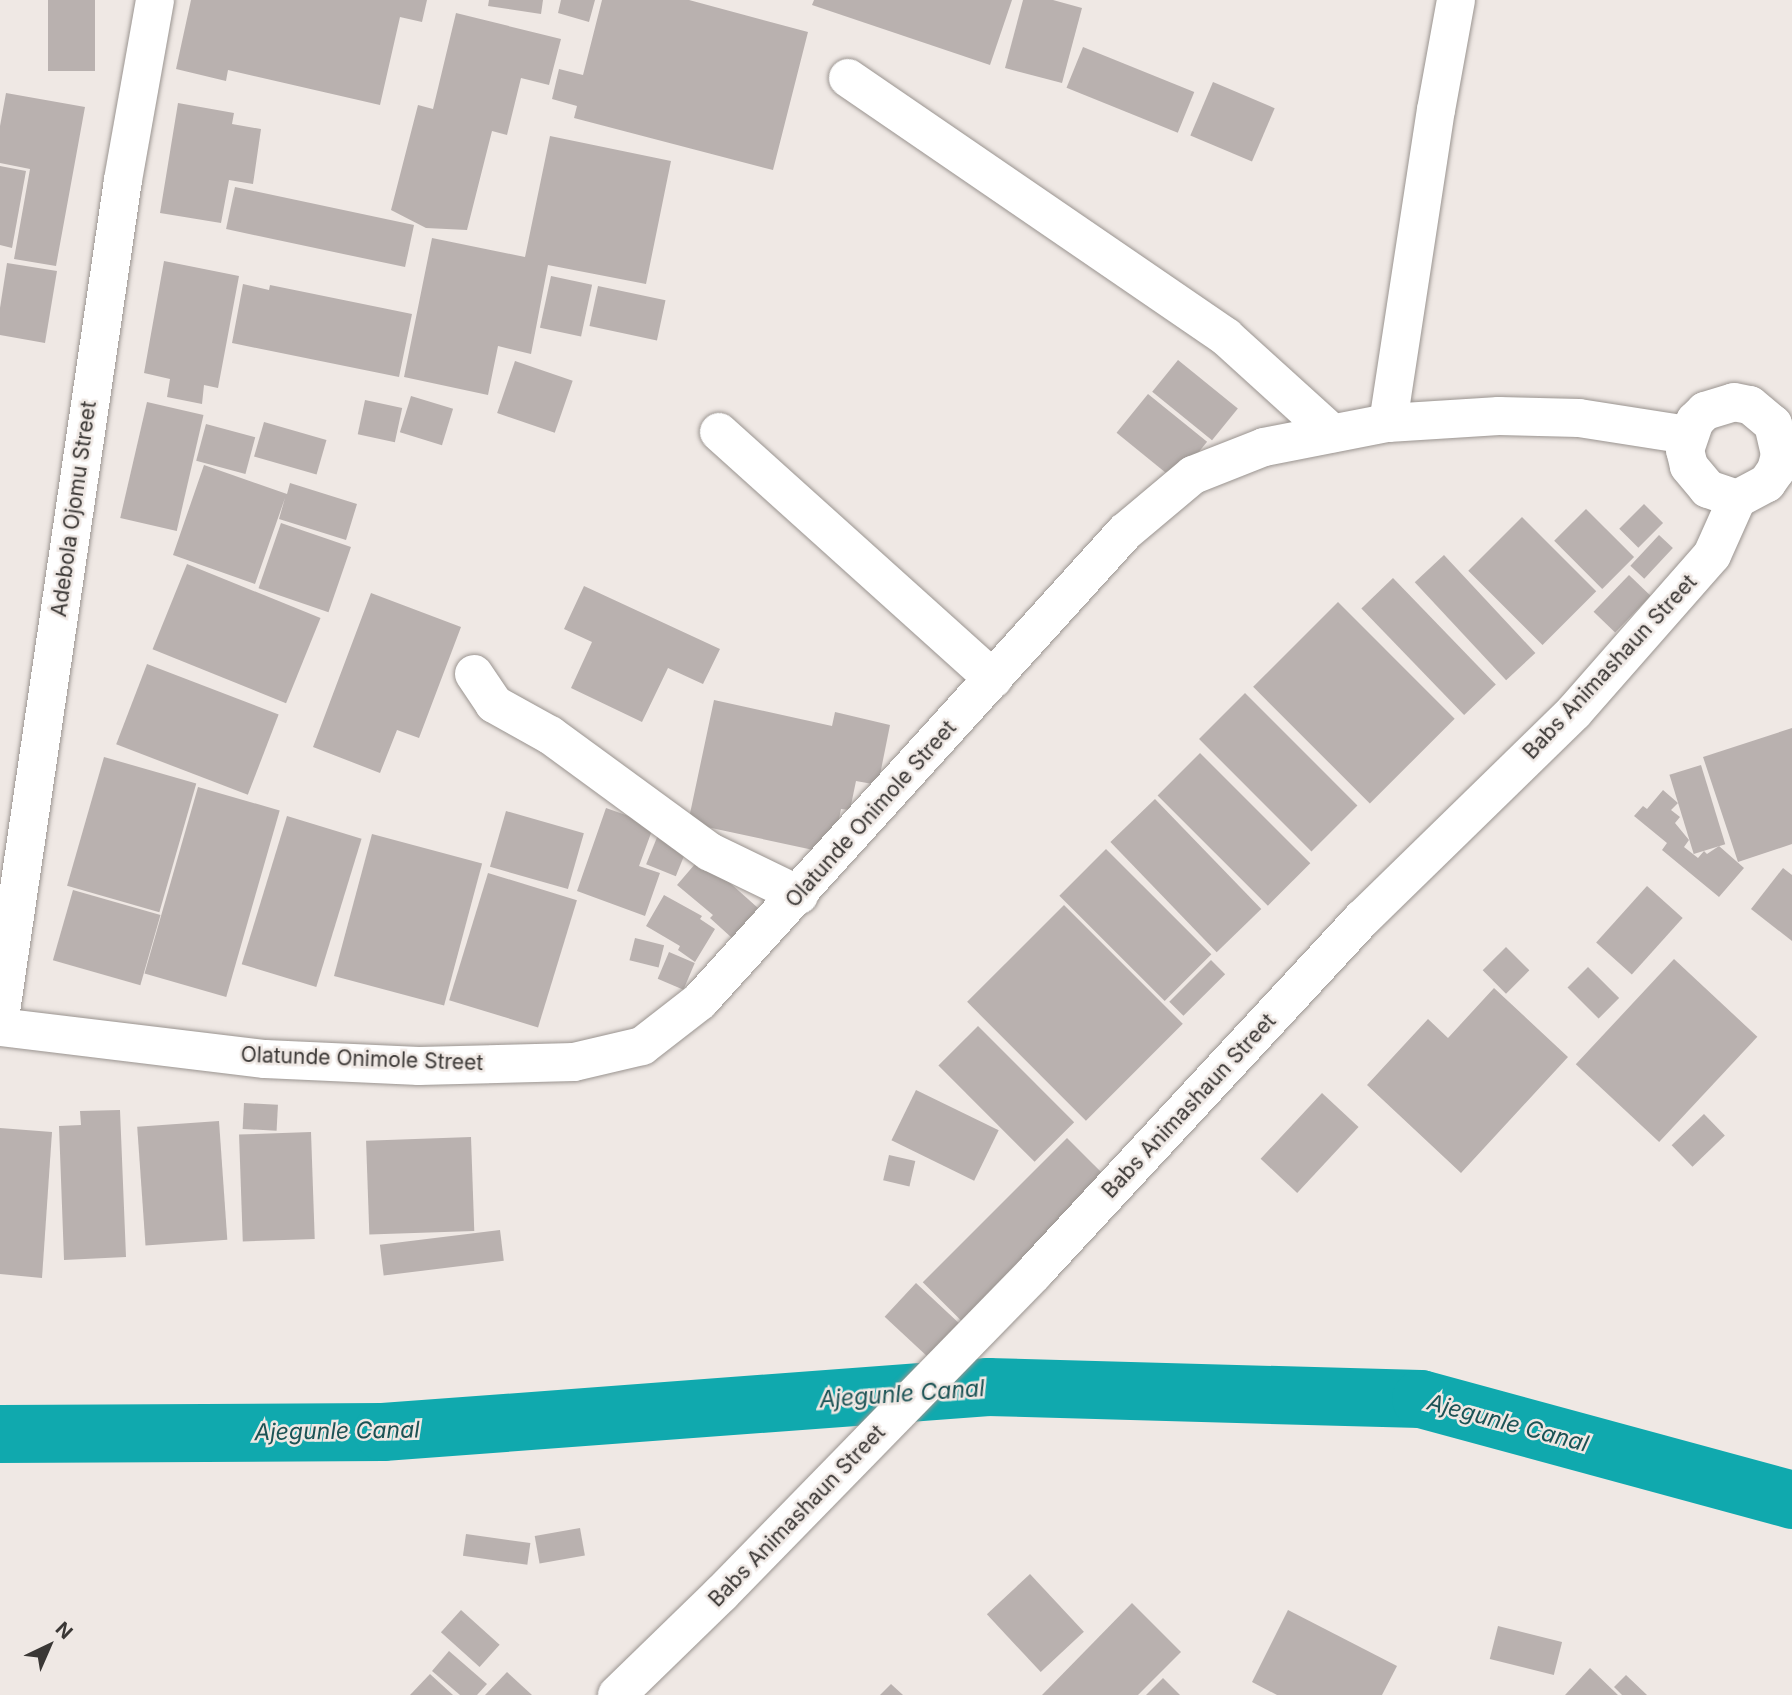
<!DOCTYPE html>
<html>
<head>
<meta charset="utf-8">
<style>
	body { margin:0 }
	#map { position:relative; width:1792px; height:1695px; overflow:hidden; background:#efe8e4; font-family:Inter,sans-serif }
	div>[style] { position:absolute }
	.canal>* { height:58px; margin:-29px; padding:0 29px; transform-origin:29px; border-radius:29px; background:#10a9ae }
	.building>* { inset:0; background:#b9b1af; transform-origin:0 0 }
	.roads { filter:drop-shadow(0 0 2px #9a9490) drop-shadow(0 0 2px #9a9490) }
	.minor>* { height:38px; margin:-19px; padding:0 19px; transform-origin:19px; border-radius:19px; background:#fff }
	.major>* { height:38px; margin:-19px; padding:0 19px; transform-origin:19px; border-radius:19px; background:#fff }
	span { translate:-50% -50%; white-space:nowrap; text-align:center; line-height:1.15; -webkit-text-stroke:5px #efe8e4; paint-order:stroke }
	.street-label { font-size:21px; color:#3a3735 }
	.water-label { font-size:23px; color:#1b5254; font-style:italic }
	.north { position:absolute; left:14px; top:1611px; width:70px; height:70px; -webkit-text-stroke:5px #efe8e4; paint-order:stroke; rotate:44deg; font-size:19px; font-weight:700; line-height:28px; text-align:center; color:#3a3735 }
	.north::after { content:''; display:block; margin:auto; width:24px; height:32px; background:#3a3735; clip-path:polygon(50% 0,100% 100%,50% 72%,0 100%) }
</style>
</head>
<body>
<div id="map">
	<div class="canal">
		<i style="left:0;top:1434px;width:383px;rotate:-0.3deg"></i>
		<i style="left:383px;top:1432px;width:607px;rotate:-4.25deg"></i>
		<i style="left:988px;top:1387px;width:433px;rotate:1.6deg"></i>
		<i style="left:1421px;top:1399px;width:385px;rotate:15.2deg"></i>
	</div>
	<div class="building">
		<i style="left:48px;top:0;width:47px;height:71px"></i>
		<i style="clip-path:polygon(191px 0,427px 0,422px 22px,400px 17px,380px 105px,228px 70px,226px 81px,176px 69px)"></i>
		<i style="clip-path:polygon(489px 0,543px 0,541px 14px,488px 6px)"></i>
		<i style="clip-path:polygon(561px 0,595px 0,589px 22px,558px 13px)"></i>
		<i style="clip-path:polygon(602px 0,689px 0,808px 32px,773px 170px,574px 118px,577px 106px,552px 99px,559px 69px,583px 75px)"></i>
		<i style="clip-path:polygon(814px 0,1012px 0,990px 65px,812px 5px)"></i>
		<i style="clip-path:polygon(1023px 0,1053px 0,1082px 8px,1062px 83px,1005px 68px)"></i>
		<i style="clip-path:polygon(456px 13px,561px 39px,549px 85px,521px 78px,507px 135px,492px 131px,467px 230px,426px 228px,391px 210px,418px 105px,433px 109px)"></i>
		<i style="left:1083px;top:47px;width:120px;height:44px;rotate:22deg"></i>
		<i style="left:1213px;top:82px;width:67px;height:58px;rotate:23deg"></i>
		<i style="clip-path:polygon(6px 93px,85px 107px,56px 266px,14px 259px,30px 169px,0 163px,0 126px)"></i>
		<i style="clip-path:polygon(178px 103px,234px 113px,232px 124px,261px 129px,253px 184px,229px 180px,221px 223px,160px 213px)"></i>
		<i style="clip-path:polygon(550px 136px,671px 161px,646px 284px,548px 265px,531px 354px,498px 346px,488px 395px,404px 377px,432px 238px,525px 257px)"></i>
		<i style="clip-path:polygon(0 166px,26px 171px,12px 248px,0 245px)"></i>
		<i style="left:235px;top:187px;width:183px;height:43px;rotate:12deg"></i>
		<i style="clip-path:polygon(164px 261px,239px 276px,218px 388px,204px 385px,202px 404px,167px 397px,170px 379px,144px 373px)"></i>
		<i style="clip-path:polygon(7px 263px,57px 271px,45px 343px,0 335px,0 308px)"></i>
		<i style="left:551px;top:276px;width:42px;height:53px;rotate:12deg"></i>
		<i style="clip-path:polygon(243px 284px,269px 290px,270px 285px,412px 314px,399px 377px,232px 343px)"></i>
		<i style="left:598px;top:286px;width:69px;height:41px;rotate:12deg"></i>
		<i style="left:1178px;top:360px;width:77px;height:41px;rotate:39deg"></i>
		<i style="left:515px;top:361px;width:61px;height:55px;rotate:19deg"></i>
		<i style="left:1148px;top:394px;width:76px;height:50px;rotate:39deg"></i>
		<i style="left:411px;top:396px;width:44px;height:38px;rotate:17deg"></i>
		<i style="left:365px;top:400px;width:38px;height:35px;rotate:12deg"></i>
		<i style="left:147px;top:402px;width:58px;height:119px;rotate:13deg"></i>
		<i style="left:264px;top:422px;width:65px;height:36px;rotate:16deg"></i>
		<i style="left:206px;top:424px;width:51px;height:38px;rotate:15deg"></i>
		<i style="clip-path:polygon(204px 465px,287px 494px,290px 483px,357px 504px,346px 540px,279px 519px,285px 498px,255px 584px,173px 555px)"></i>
		<i style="left:1644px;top:504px;width:27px;height:35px;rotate:45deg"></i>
		<i style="left:1586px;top:509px;width:68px;height:45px;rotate:45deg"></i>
		<i style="left:1522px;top:517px;width:105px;height:76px;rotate:45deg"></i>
		<i style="left:281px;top:523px;width:74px;height:69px;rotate:19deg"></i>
		<i style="left:1659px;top:535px;width:19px;height:42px;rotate:43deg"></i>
		<i style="left:1444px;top:555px;width:134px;height:40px;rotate:47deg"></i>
		<i style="left:187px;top:564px;width:144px;height:92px;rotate:22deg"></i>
		<i style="left:1629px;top:575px;width:30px;height:51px;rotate:44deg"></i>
		<i style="left:1393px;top:578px;width:148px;height:44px;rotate:46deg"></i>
		<i style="clip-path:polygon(584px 586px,720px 649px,703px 684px,668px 668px,642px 722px,571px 688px,592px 642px,564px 629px)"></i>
		<i style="clip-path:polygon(371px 593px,461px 627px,419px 738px,397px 730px,380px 773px,313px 747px)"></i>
		<i style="left:1338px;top:602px;width:165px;height:120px;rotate:45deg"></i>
		<i style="left:147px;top:664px;width:141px;height:86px;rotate:21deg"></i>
		<i style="left:1245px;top:693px;width:159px;height:65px;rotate:45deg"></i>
		<i style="clip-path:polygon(714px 700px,832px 726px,835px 712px,890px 725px,878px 785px,856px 781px,850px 810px,841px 809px,832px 854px,688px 823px)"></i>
		<i style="clip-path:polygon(1792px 728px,1792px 844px,1738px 862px,1703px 757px)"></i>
		<i style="left:1200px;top:753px;width:156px;height:60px;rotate:45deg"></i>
		<i style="left:104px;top:757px;width:96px;height:134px;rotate:16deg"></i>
		<i style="left:1701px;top:765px;width:83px;height:33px;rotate:73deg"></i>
		<i style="left:198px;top:787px;width:85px;height:194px;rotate:16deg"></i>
		<i style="clip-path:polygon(1663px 790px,1678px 803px,1671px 810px,1680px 817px,1675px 823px,1689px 840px,1684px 847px,1698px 858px,1704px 851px,1707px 854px,1719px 846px,1744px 868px,1719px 897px,1662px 850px,1667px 843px,1634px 816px,1643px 806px,1647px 809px)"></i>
		<i style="left:1155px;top:799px;width:153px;height:62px;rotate:46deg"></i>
		<i style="clip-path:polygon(606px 808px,654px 825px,639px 866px,660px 873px,645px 916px,577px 891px)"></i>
		<i style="left:506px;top:811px;width:81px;height:58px;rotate:16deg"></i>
		<i style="left:287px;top:816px;width:78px;height:155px;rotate:17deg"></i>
		<i style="left:660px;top:830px;width:32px;height:37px;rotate:22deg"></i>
		<i style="left:372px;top:834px;width:114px;height:147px;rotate:15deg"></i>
		<i style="left:1106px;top:849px;width:149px;height:66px;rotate:45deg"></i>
		<i style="clip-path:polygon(701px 857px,758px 908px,732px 938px,710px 918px,713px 915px,677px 885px)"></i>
		<i style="clip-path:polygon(1783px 868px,1792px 875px,1792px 941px,1751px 909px)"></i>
		<i style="left:488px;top:873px;width:93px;height:133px;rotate:17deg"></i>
		<i style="left:1647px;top:886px;width:48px;height:76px;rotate:42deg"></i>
		<i style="left:73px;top:890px;width:91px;height:73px;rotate:16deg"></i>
		<i style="clip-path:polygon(664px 895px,702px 916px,700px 919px,715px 929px,695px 962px,678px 950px,680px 946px,646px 926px)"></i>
		<i style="left:1064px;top:905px;width:168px;height:137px;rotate:45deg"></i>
		<i style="left:635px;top:938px;width:30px;height:23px;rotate:14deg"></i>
		<i style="left:1506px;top:947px;width:33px;height:33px;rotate:45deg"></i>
		<i style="left:669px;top:952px;width:28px;height:29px;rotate:23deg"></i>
		<i style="left:1674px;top:959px;width:114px;height:144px;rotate:43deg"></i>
		<i style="left:1211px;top:960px;width:20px;height:59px;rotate:45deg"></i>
		<i style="left:1588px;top:967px;width:44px;height:29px;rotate:45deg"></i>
		<i style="clip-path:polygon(1494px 988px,1568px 1057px,1461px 1173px,1367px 1085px,1428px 1019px,1448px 1038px)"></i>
		<i style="left:978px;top:1026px;width:136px;height:56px;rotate:45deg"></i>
		<i style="left:916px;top:1090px;width:92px;height:56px;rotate:26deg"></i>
		<i style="left:1322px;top:1093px;width:50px;height:90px;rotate:43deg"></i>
		<i style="left:244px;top:1103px;width:34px;height:26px;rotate:3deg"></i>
		<i style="clip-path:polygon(120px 1110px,126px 1257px,64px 1260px,59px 1126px,81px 1125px,80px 1111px)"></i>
		<i style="left:1704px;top:1114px;width:30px;height:45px;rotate:46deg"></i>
		<i style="left:219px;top:1121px;width:119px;height:82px;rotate:86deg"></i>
		<i style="clip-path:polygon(0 1128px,52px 1132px,42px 1278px,0 1274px)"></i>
		<i style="left:311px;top:1132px;width:107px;height:72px;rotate:88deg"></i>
		<i style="left:471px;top:1137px;width:94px;height:105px;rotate:88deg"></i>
		<i style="left:1067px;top:1138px;width:57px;height:204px;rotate:45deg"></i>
		<i style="left:889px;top:1155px;width:27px;height:26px;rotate:13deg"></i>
		<i style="left:500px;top:1230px;width:31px;height:121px;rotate:83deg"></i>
		<i style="left:916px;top:1283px;width:64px;height:46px;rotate:43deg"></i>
		<i style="left:580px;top:1528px;width:28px;height:46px;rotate:80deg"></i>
		<i style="left:466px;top:1534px;width:65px;height:22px;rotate:8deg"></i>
		<i style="left:1030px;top:1574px;width:79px;height:59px;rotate:47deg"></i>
		<i style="clip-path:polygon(1132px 1603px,1181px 1652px,1138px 1695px,1042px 1695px)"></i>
		<i style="left:461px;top:1610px;width:52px;height:30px;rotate:42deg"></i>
		<i style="clip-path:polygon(1288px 1610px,1397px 1666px,1382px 1695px,1277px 1695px,1252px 1682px)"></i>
		<i style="left:1498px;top:1626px;width:66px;height:34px;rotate:14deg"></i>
		<i style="clip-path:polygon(449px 1651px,487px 1684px,477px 1695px,460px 1695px,432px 1671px)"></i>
		<i style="clip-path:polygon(1590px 1668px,1618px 1695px,1565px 1695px)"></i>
		<i style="clip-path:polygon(507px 1672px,532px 1695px,485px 1695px)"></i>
		<i style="clip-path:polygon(430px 1674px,453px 1695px,410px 1695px)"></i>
		<i style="clip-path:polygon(1626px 1675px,1647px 1695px,1622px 1695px,1614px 1687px)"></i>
		<i style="clip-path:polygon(1163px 1678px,1180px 1695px,1146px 1695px)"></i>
		<i style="clip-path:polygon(891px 1684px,903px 1695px,880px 1695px)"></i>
	</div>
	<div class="roads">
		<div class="minor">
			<i style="left:848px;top:78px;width:458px;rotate:34.4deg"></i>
			<i style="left:1226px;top:337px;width:143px;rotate:42.2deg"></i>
			<i style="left:1388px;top:423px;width:317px;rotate:-81.3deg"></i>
			<i style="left:1436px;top:110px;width:112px;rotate:-79.7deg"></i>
			<i style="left:719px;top:432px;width:369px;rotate:42deg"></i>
			<i style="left:474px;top:674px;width:36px;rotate:56deg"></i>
			<i style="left:494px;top:704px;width:64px;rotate:29deg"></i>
			<i style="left:550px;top:735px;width:198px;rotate:36.2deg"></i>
			<i style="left:710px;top:852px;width:99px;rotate:25.8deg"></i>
			<i style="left:0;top:1018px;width:847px;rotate:-81.65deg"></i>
			<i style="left:123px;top:180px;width:183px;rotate:-79.9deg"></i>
			<i style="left:0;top:1027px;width:267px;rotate:6.9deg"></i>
			<i style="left:265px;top:1059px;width:154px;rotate:2.6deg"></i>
			<i style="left:419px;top:1066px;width:155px;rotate:-1.5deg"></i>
			<i style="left:574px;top:1062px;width:70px;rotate:-13.2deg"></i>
			<i style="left:642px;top:1046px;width:73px;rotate:-37.8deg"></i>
			<i style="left:700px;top:1001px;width:633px;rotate:-47.82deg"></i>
			<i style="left:1125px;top:532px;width:89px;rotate:-40deg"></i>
			<i style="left:1193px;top:475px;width:76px;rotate:-21.5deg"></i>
			<i style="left:1264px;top:447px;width:126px;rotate:-11deg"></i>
			<i style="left:1388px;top:423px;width:111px;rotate:-3.6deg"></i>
			<i style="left:1499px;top:416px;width:80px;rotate:1.4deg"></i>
			<i style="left:1579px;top:418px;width:110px;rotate:8.9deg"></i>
		</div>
		<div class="major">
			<i style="left:1734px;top:402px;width:16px;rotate:11deg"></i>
			<i style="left:1750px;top:405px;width:30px;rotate:40deg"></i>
			<i style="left:1773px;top:424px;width:32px;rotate:77deg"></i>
			<i style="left:1780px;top:455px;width:16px;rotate:105deg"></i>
			<i style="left:1776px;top:470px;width:16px;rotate:125deg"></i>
			<i style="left:1767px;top:483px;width:34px;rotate:152deg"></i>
			<i style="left:1737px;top:499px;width:31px;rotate:-161deg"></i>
			<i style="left:1708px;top:489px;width:30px;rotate:-130deg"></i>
			<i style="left:1689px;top:466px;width:16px;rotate:-104deg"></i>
			<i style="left:1685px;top:450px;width:31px;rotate:-71deg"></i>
			<i style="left:1695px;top:421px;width:14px;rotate:-45deg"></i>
			<i style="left:1705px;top:411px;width:30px;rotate:-17deg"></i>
			<i style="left:617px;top:1695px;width:145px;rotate:-44.2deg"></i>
			<i style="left:721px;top:1594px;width:448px;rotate:-45.7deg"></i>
			<i style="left:1034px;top:1273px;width:483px;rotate:-47.2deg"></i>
			<i style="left:1362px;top:919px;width:296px;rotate:-44.3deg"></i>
			<i style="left:1574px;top:712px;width:209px;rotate:-48.7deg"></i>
			<i style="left:1712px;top:555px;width:61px;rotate:-65.9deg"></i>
		</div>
	</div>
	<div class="street-label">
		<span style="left:74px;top:509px;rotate:-82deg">Adebola Ojomu Street</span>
		<span style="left:1610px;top:667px;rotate:-47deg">Babs Animashaun Street</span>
		<span style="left:871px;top:814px;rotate:-48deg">Olatunde Onimole Street</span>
		<span style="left:362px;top:1059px;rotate:2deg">Olatunde Onimole Street</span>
		<span style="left:1189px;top:1106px;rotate:-47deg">Babs Animashaun Street</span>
		<span style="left:797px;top:1516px;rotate:-46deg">Babs Animashaun Street</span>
	</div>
	<div class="water-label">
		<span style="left:902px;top:1394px;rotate:-4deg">Ajegunle Canal</span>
		<span style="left:1508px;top:1423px;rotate:15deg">Ajegunle Canal</span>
		<span style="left:337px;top:1431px;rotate:-1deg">Ajegunle Canal</span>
	</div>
	<div class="north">N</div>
</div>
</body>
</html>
